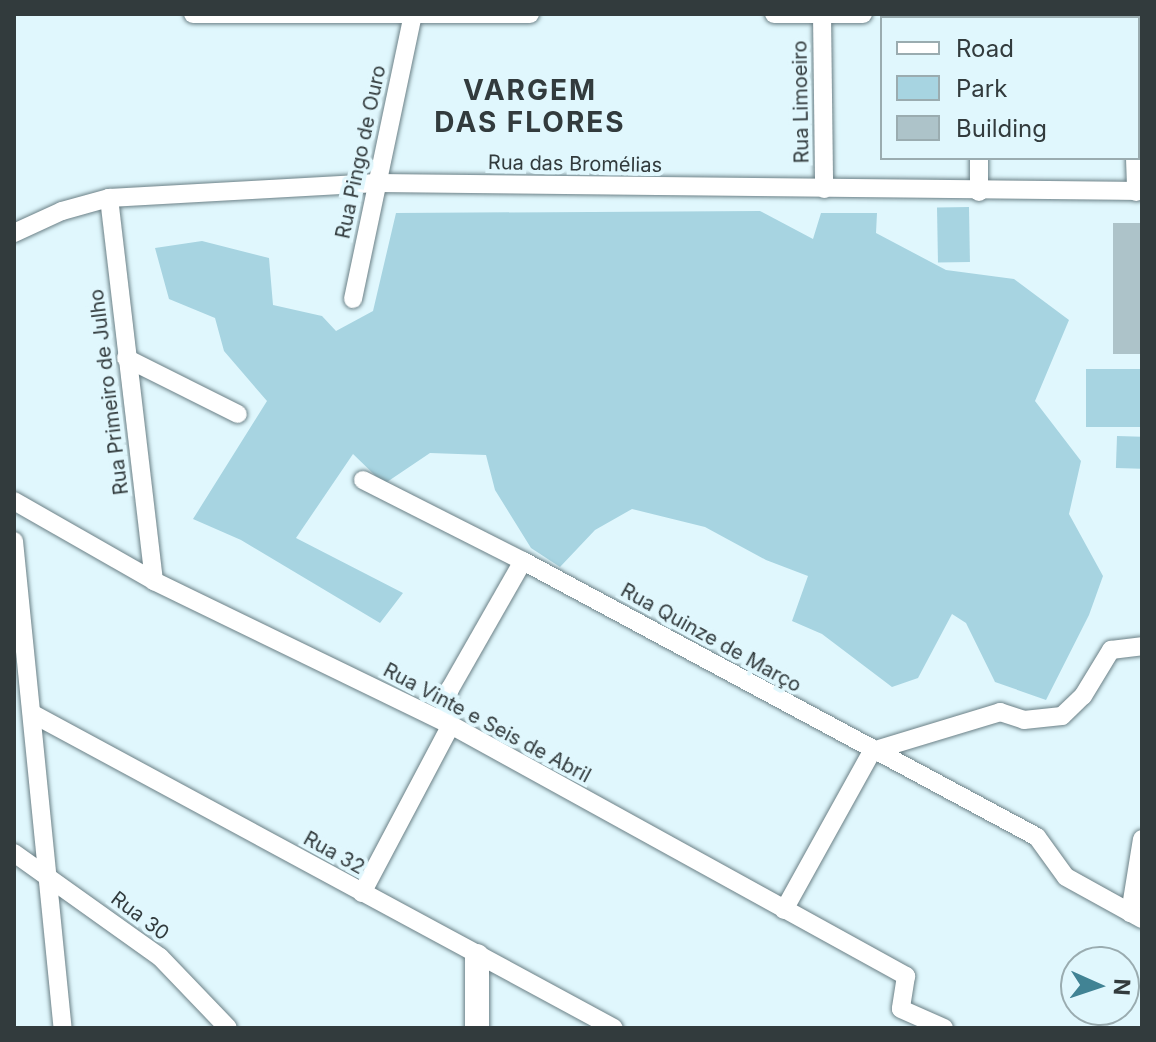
<!DOCTYPE html>
<html>
<head>
<meta charset="utf-8">
<style>
	body { margin:0 }
	#map { position:relative; width:1156px; height:1042px; overflow:hidden; background:#e0f7fd; font-family:Inter,sans-serif }
	div>[style] { position:absolute }
	.green>* { inset:0; background:#a7d4e1; transform-origin:0 0 }
	.building>* { inset:0; background:#adc3c9; transform-origin:0 0 }
	.roads { filter:drop-shadow(0 0 2px #6b8086) drop-shadow(0 0 2px #6b8086) }
	.minor>* { height:18px; margin:-9px; padding:0 9px; transform-origin:9px; border-radius:9px; background:#fff }
	.tertiary>* { height:24px; margin:-12px; padding:0 12px; transform-origin:12px; border-radius:12px; background:#fff }
	span { translate:-50% -50%; white-space:nowrap; text-align:center; line-height:1.15; -webkit-text-stroke:8px #e0f7fd; paint-order:stroke }
	.street-label { font-size:20px; color:#323b3d }
	.district-label { font-size:28px; color:#323b3d; font-weight:700; letter-spacing:2px }
	.frame { position:absolute; inset:0; border:16px solid #323b3d; pointer-events:none }
	.legend { position:absolute; left:880px; top:16px; width:260px; height:144px; box-sizing:border-box; background:#e0f7fd; border:2px solid #9aacb0; margin:0; padding:10px 14px; list-style:none; font-size:24px; color:#323b3d }
	.legend li { display:flex; align-items:center; gap:16px; height:40px }
	.legend b { width:40px; border:2px solid #9aacb0 }
	.north { position:absolute; left:1060px; top:946px; width:80px; height:80px; box-sizing:border-box; background:#e0f7fd; border:2px solid #9aacb0; border-radius:50%; rotate:93deg; font-size:22px; font-weight:700; line-height:32px; text-align:center; color:#323b3d }
	.north::after { content:''; display:block; margin:auto; width:28px; height:36px; background:#418394; clip-path:polygon(50% 0,100% 100%,50% 72%,0 100%) }
</style>
</head>
<body>
<div id="map">
	<div class="green">
		<i style="left:969px;top:207px;width:55px;height:32px;rotate:89deg"></i>
		<i style="clip-path:polygon(760px 211px,813px 239px,821px 213px,877px 213px,876px 233px,946px 270px,1014px 279px,1069px 320px,1035px 401px,1081px 461px,1069px 514px,1103px 576px,1089px 615px,1046px 700px,995px 682px,966px 623px,952px 614px,918px 678px,892px 687px,822px 634px,792px 621px,808px 576px,766px 560px,705px 527px,632px 509px,595px 530px,560px 567px,531px 548px,495px 490px,486px 455px,430px 453px,384px 484px,353px 454px,296px 538px,403px 593px,380px 623px,241px 540px,193px 519px,267px 401px,224px 351px,215px 318px,169px 299px,155px 248px,202px 241px,269px 258px,273px 305px,322px 316px,336px 331px,373px 311px,396px 213px)"></i>
		<i style="left:1142px;top:369px;width:58px;height:56px;rotate:90deg"></i>
		<i style="left:1117px;top:436px;width:25px;height:32px;rotate:2deg"></i>
	</div>
	<div class="building">
		<i style="left:1141px;top:223px;width:131px;height:28px;rotate:90deg"></i>
	</div>
	<div class="roads">
		<div class="minor">
			<i style="left:193px;top:14px;width:337px"></i>
			<i style="left:774px;top:14px;width:89px"></i>
			<i style="left:822px;top:14px;width:175px;rotate:89.3deg"></i>
			<i style="left:1131px;top:14px;width:4px;rotate:90deg"></i>
			<i style="left:979px;top:18px;width:4px;rotate:-90deg"></i>
			<i style="left:1135px;top:158px;width:34px;rotate:88deg"></i>
			<i style="left:979px;top:192px;width:34px;rotate:-90deg"></i>
			<i style="left:109px;top:198px;width:386px;rotate:83.3deg"></i>
			<i style="left:14px;top:233px;width:53px;rotate:-24.6deg"></i>
			<i style="left:62px;top:211px;width:49px;rotate:-15.5deg"></i>
			<i style="left:109px;top:198px;width:268px;rotate:-3.2deg"></i>
			<i style="left:377px;top:183px;width:765px;rotate:0.6deg"></i>
			<i style="left:353px;top:299px;width:291px;rotate:-78.1deg"></i>
			<i style="left:126px;top:358px;width:125px;rotate:26.6deg"></i>
			<i style="left:363px;top:480px;width:179px;rotate:26.9deg"></i>
			<i style="left:523px;top:561px;width:583px;rotate:28.23deg"></i>
			<i style="left:1037px;top:837px;width:49px;rotate:54.1deg"></i>
			<i style="left:1066px;top:877px;width:87px;rotate:28.9deg"></i>
			<i style="left:14px;top:501px;width:161px;rotate:29.7deg"></i>
			<i style="left:154px;top:581px;width:330px;rotate:25.9deg"></i>
			<i style="left:451px;top:725px;width:520px;rotate:28.88deg"></i>
			<i style="left:906px;top:976px;width:33px;rotate:99deg"></i>
			<i style="left:901px;top:1009px;width:47px;rotate:23.8deg"></i>
			<i style="left:14px;top:541px;width:489px;rotate:84.3deg"></i>
			<i style="left:33px;top:714px;width:660px;rotate:28.39deg"></i>
			<i style="left:14px;top:853px;width:179px;rotate:35.5deg"></i>
			<i style="left:160px;top:957px;width:98px;rotate:46.2deg"></i>
			<i style="left:362px;top:893px;width:190px;rotate:-62.1deg"></i>
			<i style="left:451px;top:725px;width:21px;rotate:-107deg"></i>
			<i style="left:445px;top:705px;width:17px;rotate:-73deg"></i>
			<i style="left:450px;top:689px;width:147px;rotate:-60.3deg"></i>
			<i style="left:784px;top:910px;width:182px;rotate:-61deg"></i>
			<i style="left:872px;top:751px;width:134px;rotate:-16.9deg"></i>
			<i style="left:1000px;top:712px;width:25px;rotate:18deg"></i>
			<i style="left:1024px;top:720px;width:38px;rotate:-6deg"></i>
			<i style="left:1062px;top:716px;width:29px;rotate:-44deg"></i>
			<i style="left:1083px;top:696px;width:54px;rotate:-58.7deg"></i>
			<i style="left:1111px;top:650px;width:31px;rotate:-7deg"></i>
			<i style="left:1130px;top:913px;width:75px;rotate:-80.8deg"></i>
		</div>
		<div class="tertiary">
			<i style="left:477px;top:956px;width:72px;rotate:90deg"></i>
		</div>
	</div>
	<div class="street-label">
		<span style="left:801px;top:102px;rotate:-91deg">Rua Limoeiro</span>
		<span style="left:361px;top:152px;rotate:-78deg">Rua Pingo de Ouro</span>
		<span style="left:575px;top:164px;rotate:1deg">Rua das Bromélias</span>
		<span style="left:109px;top:392px;rotate:-97deg">Rua Primeiro de Julho</span>
		<span style="left:711px;top:638px;rotate:29deg">Rua Quinze de Março</span>
		<span style="left:487px;top:723px;rotate:28deg">Rua Vinte e Seis de Abril</span>
		<span style="left:334px;top:853px;rotate:29deg">Rua 32</span>
		<span style="left:140px;top:916px;rotate:37deg">Rua 30</span>
	</div>
	<div class="district-label">
		<span style="left:530px;top:106px">VARGEM<br>DAS FLORES</span>
	</div>
	<div class="frame"></div>
	<ul class="legend">
	<li><b style="height:10px;background:#fff"></b>Road</li>
	<li><b style="height:22px;background:#a7d4e1"></b>Park</li>
	<li><b style="height:22px;background:#adc3c9"></b>Building</li>
	</ul>
	<div class="north">N</div>
</div>
</body>
</html>
